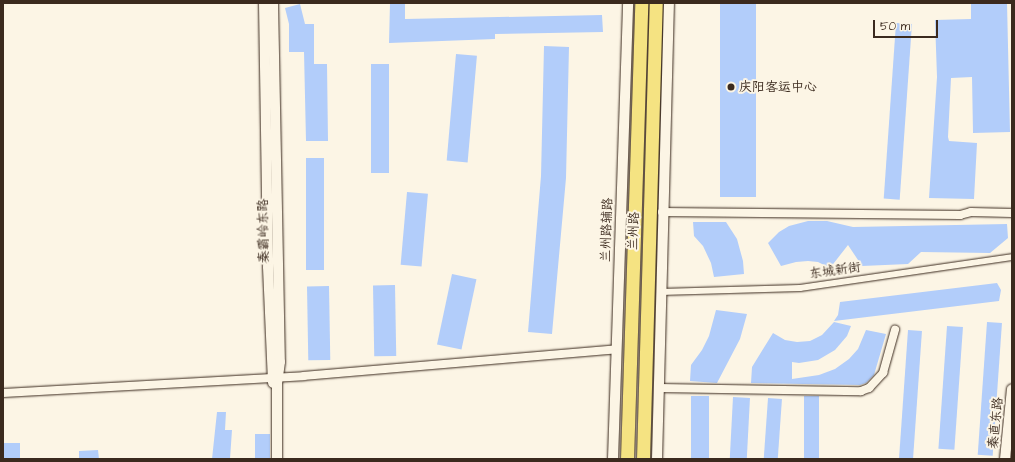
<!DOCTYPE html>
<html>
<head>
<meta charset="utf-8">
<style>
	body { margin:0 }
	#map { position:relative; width:1015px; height:462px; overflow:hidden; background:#fcf5e5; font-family:"Architects Daughter","LXGW WenKai TC",sans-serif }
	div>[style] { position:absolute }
	.building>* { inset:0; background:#b2cdfa; transform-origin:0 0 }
	.roads { filter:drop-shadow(0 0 1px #3b2a1e) drop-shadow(0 0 1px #3b2a1e) }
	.pedestrian>* { height:6px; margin:-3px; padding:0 3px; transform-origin:3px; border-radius:3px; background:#fcf5e5 }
	.minor>* { height:8px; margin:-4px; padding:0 4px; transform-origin:4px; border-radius:4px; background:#fcf5e5 }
	.tertiary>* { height:10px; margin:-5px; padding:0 5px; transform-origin:5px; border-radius:5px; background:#fcf5e5 }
	.primary>* { height:13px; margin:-6.5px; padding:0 6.5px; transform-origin:6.5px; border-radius:6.5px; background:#f5e382 }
	.dots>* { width:11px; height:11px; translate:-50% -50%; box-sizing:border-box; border:2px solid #fcf5e5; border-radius:50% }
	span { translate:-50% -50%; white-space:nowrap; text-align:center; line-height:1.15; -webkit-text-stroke:4px #fcf5e5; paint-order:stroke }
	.poi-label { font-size:13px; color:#3b2a1e }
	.left { translate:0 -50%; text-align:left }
	.street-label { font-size:13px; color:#3b2a1e }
	.frame { position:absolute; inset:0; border:4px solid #3b2a1e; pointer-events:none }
	.scale { position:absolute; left:873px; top:20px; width:65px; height:18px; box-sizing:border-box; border:2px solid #3b2a1e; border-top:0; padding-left:5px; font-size:12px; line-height:14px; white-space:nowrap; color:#3b2a1e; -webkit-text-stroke:3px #fcf5e5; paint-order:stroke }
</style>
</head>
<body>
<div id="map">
	<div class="building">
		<i style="clip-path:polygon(390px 3px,405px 3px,405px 19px,602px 15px,603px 32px,495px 34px,495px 39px,389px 43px)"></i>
		<i style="left:720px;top:3px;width:36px;height:194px"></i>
		<i style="clip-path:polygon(971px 3px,1007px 3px,1010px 132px,973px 133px,972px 77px,951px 78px,948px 137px,949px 141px,977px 143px,974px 199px,929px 198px,937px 77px,935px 20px,971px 19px)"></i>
		<i style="clip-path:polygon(300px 4px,305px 24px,314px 24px,314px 64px,327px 64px,328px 141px,306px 141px,304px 52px,289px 52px,289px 24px,285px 8px)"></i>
		<i style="left:896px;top:23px;width:16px;height:176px;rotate:4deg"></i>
		<i style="clip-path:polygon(544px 46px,569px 47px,566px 178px,552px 334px,528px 332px,541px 176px)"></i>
		<i style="left:456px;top:54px;width:21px;height:107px;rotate:5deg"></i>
		<i style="left:371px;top:64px;width:18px;height:109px"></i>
		<i style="left:306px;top:158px;width:18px;height:112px"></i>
		<i style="left:407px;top:192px;width:21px;height:73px;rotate:5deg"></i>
		<i style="clip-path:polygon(808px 221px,827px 221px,853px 227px,1007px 224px,1008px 238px,990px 253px,921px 252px,908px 264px,862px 266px,848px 245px,830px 268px,818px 262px,808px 261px,796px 262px,781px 266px,768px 243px,779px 232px,789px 226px)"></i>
		<i style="clip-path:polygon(693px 222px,726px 222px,737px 239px,743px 261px,744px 274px,714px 277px,711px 263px,703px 246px,694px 236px)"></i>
		<i style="left:452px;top:274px;width:25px;height:72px;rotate:12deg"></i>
		<i style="clip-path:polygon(997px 283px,1001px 290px,999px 301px,834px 321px,838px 315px,840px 302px)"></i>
		<i style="left:395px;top:285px;width:71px;height:22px;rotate:89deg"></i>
		<i style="left:329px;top:286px;width:74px;height:22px;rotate:89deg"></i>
		<i style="clip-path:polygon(716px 310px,747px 314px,740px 339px,717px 383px,690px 381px,691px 365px,702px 350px,709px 336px)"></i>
		<i style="clip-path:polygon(834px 322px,851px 326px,847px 336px,835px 350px,818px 360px,799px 363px,792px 362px,792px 379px,819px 375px,835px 369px,849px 359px,858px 349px,866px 330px,886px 334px,874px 375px,866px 383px,860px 385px,751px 383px,752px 367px,773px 333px,785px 340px,797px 342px,810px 341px,822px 335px)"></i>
		<i style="left:987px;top:322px;width:15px;height:133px;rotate:4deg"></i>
		<i style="left:947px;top:326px;width:16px;height:123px;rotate:4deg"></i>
		<i style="left:908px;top:330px;width:14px;height:129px;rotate:4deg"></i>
		<i style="left:691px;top:396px;width:18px;height:63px"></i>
		<i style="left:804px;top:396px;width:15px;height:63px"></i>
		<i style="left:733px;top:397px;width:17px;height:62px;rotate:3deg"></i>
		<i style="left:768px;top:398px;width:14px;height:61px;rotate:4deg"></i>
		<i style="clip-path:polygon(217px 412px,226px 412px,225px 430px,232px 430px,230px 459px,212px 459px)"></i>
		<i style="left:255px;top:434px;width:15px;height:25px"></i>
		<i style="left:3px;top:443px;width:17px;height:16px"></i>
		<i style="clip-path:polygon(98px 450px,99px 459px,79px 459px,79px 451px)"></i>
	</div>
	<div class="roads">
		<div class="pedestrian">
			<i style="left:660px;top:292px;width:140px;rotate:-1.6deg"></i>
			<i style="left:800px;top:288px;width:214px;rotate:-8.3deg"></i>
		</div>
		<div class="minor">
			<i style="left:662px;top:212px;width:298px;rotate:0.6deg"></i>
			<i style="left:960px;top:215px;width:11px;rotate:-15deg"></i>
			<i style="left:971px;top:212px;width:41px;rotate:1.4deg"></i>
			<i style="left:659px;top:388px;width:202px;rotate:0.9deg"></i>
			<i style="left:861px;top:391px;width:9px;rotate:-21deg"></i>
			<i style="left:869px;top:388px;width:21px;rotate:-47deg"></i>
			<i style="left:883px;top:373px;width:45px;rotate:-74.4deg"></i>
			<i style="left:3px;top:393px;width:301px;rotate:-3.2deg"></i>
			<i style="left:304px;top:376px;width:313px;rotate:-4.9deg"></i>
		</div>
		<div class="tertiary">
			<i style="left:264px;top:3px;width:264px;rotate:89.1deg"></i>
			<i style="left:268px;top:267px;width:116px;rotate:87.5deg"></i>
			<i style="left:273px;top:3px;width:359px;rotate:88.9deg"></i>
			<i style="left:280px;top:362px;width:21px;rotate:98deg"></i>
			<i style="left:277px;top:383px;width:76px;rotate:90deg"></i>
			<i style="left:613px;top:459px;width:456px;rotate:-88.1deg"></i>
			<i style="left:657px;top:459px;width:456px;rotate:-88.5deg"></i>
			<i style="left:1005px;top:459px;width:70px;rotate:-84.3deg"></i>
		</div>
		<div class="primary">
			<i style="left:627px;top:459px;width:456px;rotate:-88.2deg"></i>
			<i style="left:643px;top:459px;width:456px;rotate:-88.4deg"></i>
		</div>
	</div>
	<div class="dots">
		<i style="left:731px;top:87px;background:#3b2a1e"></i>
	</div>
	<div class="poi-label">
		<span class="left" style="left:739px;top:87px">庆阳客运中心</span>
	</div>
	<div class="street-label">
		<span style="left:607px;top:230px;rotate:-88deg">兰州路辅路</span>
		<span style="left:264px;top:231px;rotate:-91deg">秦霸岭东路</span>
		<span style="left:634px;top:231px;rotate:-88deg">兰州路</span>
		<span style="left:835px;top:271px;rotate:-8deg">东城新街</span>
		<span style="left:996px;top:423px;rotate:-84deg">秦直东路</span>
	</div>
	<div class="frame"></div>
	<div class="scale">50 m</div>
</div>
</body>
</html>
